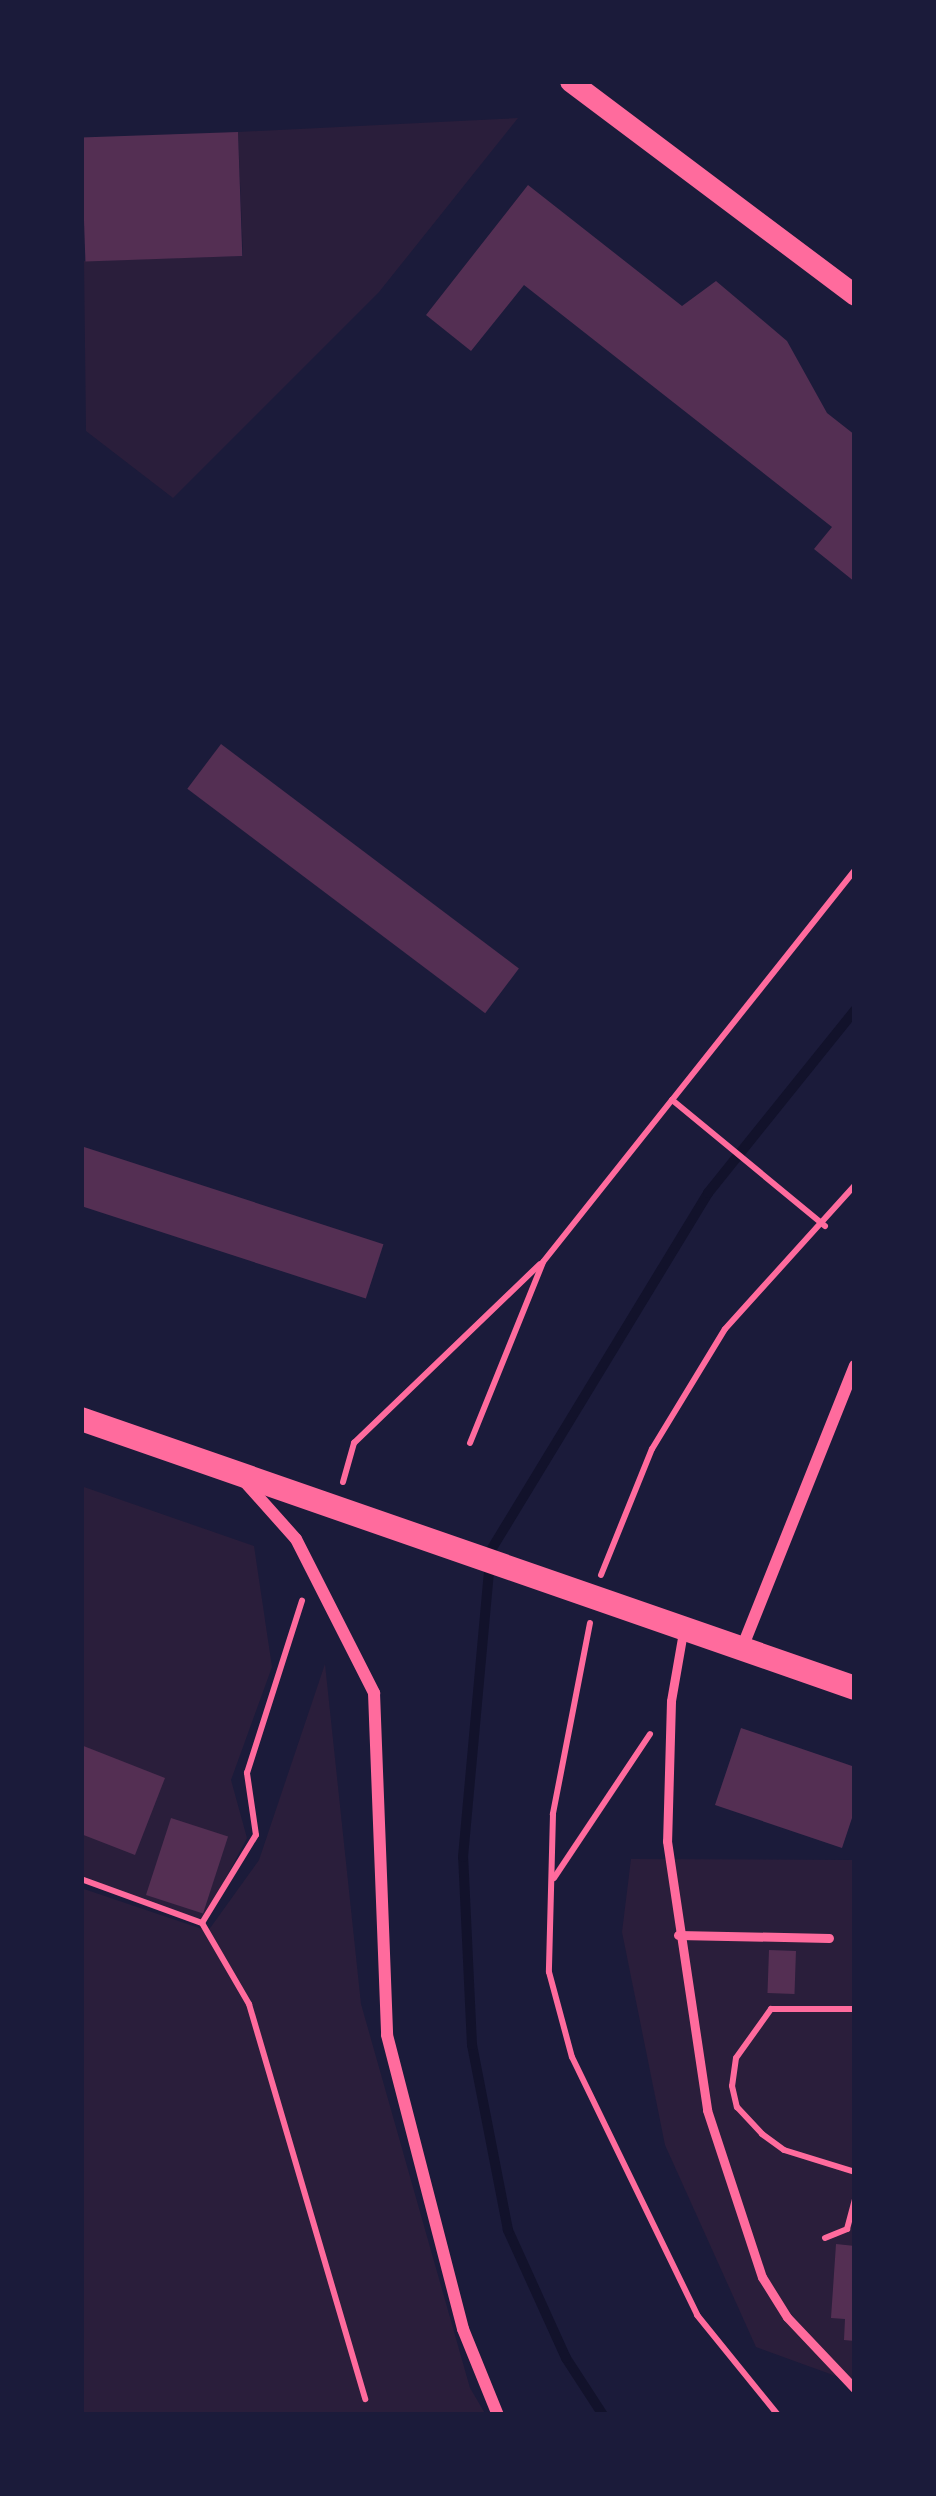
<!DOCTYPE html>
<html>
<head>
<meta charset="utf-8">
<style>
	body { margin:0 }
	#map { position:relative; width:936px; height:2496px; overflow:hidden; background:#1b1b3a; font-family:"Work Sans",sans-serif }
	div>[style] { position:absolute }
	.green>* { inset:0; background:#2a1e3b }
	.stream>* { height:10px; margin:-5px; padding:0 5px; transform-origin:5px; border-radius:5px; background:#12122b }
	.building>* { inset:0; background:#542f53; transform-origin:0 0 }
	.path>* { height:6px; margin:-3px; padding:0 3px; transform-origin:3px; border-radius:3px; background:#ff6b9d }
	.service>* { height:9px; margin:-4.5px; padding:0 4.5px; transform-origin:4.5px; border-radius:4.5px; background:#ff6b9d }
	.minor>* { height:12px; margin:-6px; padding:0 6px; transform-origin:6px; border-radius:6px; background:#ff6b9d }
	.tertiary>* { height:21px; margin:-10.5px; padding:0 10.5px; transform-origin:10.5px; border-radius:10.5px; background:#ff6b9d }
	.secondary>* { height:24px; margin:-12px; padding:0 12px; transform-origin:12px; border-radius:12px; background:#ff6b9d }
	span { translate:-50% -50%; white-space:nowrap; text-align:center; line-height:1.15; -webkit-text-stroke:9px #1b1b3a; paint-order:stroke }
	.frame { position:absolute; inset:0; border:84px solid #1b1b3a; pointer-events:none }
</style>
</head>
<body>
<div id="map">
	<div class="green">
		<i style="clip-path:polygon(518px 118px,379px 292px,173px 498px,86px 431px,84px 261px,243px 256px,238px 132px)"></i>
		<i style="clip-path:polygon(81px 1486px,254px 1546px,272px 1667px,231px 1780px,247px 1838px,202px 1923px,81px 1882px)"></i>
		<i style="clip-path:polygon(325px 1664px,361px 2004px,470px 2388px,486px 2415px,81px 2415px,81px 1888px,208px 1931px,259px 1860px)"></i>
		<i style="clip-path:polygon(631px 1859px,855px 1860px,855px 2383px,756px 2347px,665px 2145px,622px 1932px)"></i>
	</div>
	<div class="stream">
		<i style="left:603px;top:2415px;width:68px;rotate:-123deg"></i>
		<i style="left:566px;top:2358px;width:141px;rotate:-114.4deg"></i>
		<i style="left:508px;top:2230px;width:188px;rotate:-101deg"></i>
		<i style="left:472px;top:2045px;width:188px;rotate:-92.7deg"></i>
		<i style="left:463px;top:1857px;width:308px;rotate:-84.8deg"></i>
		<i style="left:491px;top:1550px;width:418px;rotate:-58.7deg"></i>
		<i style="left:708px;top:1193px;width:235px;rotate:-51.2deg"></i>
	</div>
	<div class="building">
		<i style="left:238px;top:132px;width:124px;height:157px;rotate:88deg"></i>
		<i style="clip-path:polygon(528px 185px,682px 306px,716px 281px,787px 341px,827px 413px,855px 435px,855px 582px,814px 549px,832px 527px,524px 285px,471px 351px,426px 315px)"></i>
		<i style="left:221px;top:744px;width:373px;height:56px;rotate:37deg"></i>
		<i style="left:81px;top:1146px;width:318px;height:57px;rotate:18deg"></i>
		<i style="clip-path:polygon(741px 1728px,855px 1767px,855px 1809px,842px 1848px,715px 1805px)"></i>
		<i style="clip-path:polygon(81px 1745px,165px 1778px,135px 1855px,81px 1834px)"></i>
		<i style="left:171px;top:1818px;width:60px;height:81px;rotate:18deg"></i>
		<i style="left:769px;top:1950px;width:27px;height:43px;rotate:2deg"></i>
		<i style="clip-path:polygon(836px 2244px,855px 2246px,855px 2341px,844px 2340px,845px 2319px,831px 2318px)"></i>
	</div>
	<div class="path">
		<i style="left:825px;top:1226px;width:198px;rotate:-140.5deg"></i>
		<i style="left:672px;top:1100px;width:294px;rotate:-51.5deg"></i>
		<i style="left:470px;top:1443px;width:195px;rotate:-68deg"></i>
		<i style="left:543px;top:1262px;width:207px;rotate:-51.5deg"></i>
		<i style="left:343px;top:1482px;width:41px;rotate:-74.2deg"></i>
		<i style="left:354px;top:1443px;width:258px;rotate:-43.9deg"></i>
		<i style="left:601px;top:1575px;width:136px;rotate:-68deg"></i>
		<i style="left:652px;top:1449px;width:140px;rotate:-58.7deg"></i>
		<i style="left:725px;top:1329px;width:194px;rotate:-47.9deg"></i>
		<i style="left:590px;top:1623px;width:195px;rotate:101deg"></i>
		<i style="left:553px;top:1814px;width:158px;rotate:91.5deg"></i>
		<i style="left:549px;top:1972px;width:88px;rotate:74.9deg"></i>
		<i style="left:572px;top:2057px;width:287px;rotate:64.1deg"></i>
		<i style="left:697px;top:2315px;width:129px;rotate:51deg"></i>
		<i style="left:554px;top:1878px;width:173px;rotate:-56.3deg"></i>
		<i style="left:81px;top:1879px;width:129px;rotate:20deg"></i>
		<i style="left:202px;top:1923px;width:103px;rotate:-58.5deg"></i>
		<i style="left:256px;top:1835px;width:63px;rotate:-98.3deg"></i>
		<i style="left:247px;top:1773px;width:181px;rotate:-72.3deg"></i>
		<i style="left:202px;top:1923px;width:94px;rotate:59.9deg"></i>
		<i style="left:249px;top:2004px;width:412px;rotate:73.6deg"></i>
		<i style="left:855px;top:2009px;width:84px;rotate:180deg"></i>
		<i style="left:771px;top:2009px;width:60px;rotate:125.5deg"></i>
		<i style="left:736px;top:2058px;width:28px;rotate:98deg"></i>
		<i style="left:732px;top:2086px;width:22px;rotate:77deg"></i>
		<i style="left:737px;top:2107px;width:37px;rotate:47deg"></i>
		<i style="left:762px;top:2134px;width:27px;rotate:36deg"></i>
		<i style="left:784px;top:2150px;width:74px;rotate:17.2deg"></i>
		<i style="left:825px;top:2238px;width:24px;rotate:-22deg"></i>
		<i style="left:847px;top:2229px;width:31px;rotate:-75deg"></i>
	</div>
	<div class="service">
		<i style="left:683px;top:1632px;width:70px;rotate:99.9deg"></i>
		<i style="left:671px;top:1701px;width:140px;rotate:91.6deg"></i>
		<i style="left:667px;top:1841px;width:272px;rotate:81.5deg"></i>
		<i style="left:707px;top:2110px;width:176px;rotate:71.8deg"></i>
		<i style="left:762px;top:2277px;width:47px;rotate:58deg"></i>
		<i style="left:787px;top:2317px;width:99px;rotate:46.6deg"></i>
		<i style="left:678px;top:1935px;width:151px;rotate:1.1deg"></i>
	</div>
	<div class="minor">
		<i style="left:245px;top:1482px;width:76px;rotate:48.2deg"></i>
		<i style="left:296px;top:1539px;width:173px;rotate:63.1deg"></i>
		<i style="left:374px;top:1693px;width:342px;rotate:87.8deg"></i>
		<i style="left:387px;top:2035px;width:304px;rotate:75.5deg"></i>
		<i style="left:463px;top:2329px;width:93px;rotate:67.9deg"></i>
		<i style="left:742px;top:1648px;width:304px;rotate:-68.2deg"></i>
	</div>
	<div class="tertiary">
		<i style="left:570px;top:81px;width:356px;rotate:36.9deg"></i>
	</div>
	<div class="secondary">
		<i style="left:81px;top:1419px;width:819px;rotate:19.16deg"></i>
	</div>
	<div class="frame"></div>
</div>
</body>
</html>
